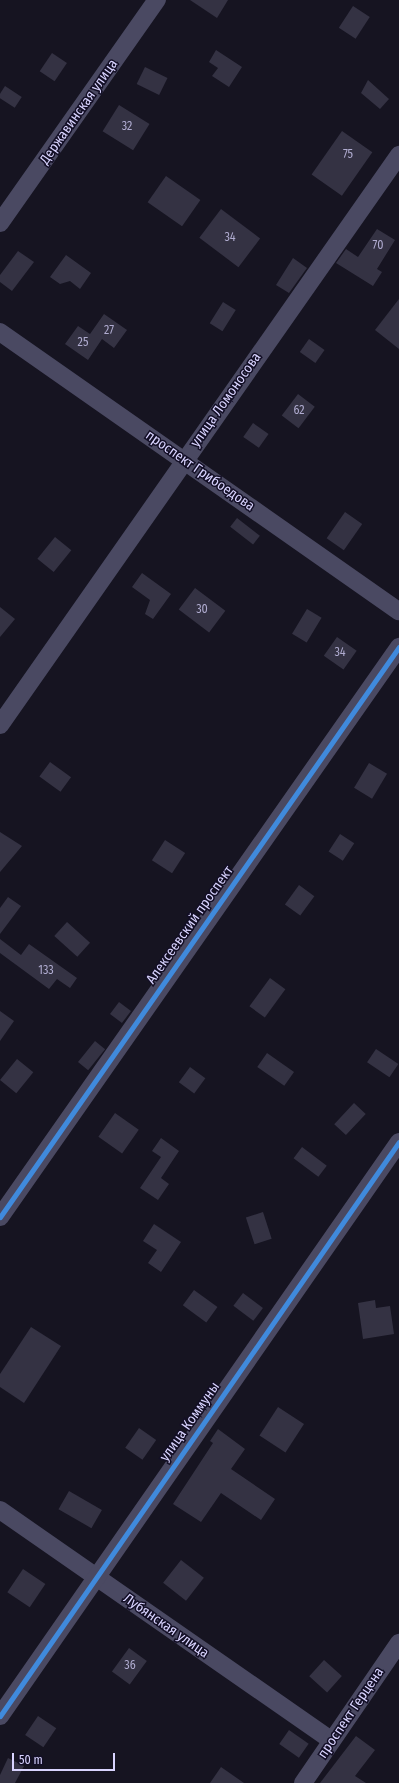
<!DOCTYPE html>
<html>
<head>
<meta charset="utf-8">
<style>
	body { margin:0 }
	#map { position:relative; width:399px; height:1783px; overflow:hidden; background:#161421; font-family:"Fira Sans Condensed",sans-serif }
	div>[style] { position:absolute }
	.building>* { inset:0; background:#343243; transform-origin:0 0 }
	.minor>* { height:18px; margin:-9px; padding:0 9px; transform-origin:9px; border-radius:9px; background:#4a4962 }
	.cycleway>* { height:5px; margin:-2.5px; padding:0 2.5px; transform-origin:2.5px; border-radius:2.5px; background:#408adc }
	span { translate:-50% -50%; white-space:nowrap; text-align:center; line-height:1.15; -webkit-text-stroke:3px #130f26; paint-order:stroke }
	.number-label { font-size:12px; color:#b0acd0 }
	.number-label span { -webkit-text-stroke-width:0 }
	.street-label { font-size:14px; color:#d9d4ff }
	.scale { position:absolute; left:12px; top:1753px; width:103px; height:18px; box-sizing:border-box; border:2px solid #d9d4ff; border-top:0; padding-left:5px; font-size:12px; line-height:14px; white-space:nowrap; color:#d9d4ff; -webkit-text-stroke:3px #130f26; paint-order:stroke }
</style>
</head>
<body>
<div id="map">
	<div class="building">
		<i style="clip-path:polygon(190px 0,228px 0,217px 18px)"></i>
		<i style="left:353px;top:6px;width:20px;height:26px;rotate:33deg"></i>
		<i style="clip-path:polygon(216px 50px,242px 67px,229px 87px,212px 76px,218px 68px,209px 62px)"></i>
		<i style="left:52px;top:53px;width:18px;height:22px;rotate:34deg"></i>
		<i style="left:145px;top:67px;width:25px;height:19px;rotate:26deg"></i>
		<i style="clip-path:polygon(368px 80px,389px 99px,380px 109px,361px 93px)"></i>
		<i style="left:5px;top:86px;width:20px;height:13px;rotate:33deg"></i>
		<i style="left:119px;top:105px;width:36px;height:31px;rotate:32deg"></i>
		<i style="left:342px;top:131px;width:37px;height:53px;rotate:35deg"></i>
		<i style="left:166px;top:176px;width:42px;height:32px;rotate:35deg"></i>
		<i style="left:221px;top:209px;width:49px;height:36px;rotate:37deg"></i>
		<i style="clip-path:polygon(377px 229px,395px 240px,377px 269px,382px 272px,373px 286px,336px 263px,346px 249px,358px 257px)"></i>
		<i style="clip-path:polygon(18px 251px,34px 262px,12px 291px,0 282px,0 275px)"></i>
		<i style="clip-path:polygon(66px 255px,91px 273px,80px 289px,70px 281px,60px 284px,50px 277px)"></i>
		<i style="clip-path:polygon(293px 258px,307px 268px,289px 293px,276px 285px)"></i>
		<i style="clip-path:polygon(399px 299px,399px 349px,375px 330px)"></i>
		<i style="left:223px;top:302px;width:15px;height:25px;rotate:32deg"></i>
		<i style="clip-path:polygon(104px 314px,127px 330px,114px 348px,102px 339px,88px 360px,65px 344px,78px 326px,90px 334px)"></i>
		<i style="left:309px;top:339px;width:19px;height:16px;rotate:35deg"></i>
		<i style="left:298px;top:394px;width:21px;height:27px;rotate:37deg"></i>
		<i style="left:253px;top:423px;width:19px;height:17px;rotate:35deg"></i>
		<i style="left:345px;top:512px;width:21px;height:32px;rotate:35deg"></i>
		<i style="left:237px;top:518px;width:29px;height:11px;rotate:38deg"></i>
		<i style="left:55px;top:537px;width:21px;height:28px;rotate:39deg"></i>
		<i style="clip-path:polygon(142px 573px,171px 594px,153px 619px,145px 614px,150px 600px,132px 587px)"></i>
		<i style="left:195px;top:588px;width:38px;height:27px;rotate:37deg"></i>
		<i style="clip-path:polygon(0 607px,15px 619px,0 637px)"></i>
		<i style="left:307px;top:609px;width:17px;height:29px;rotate:31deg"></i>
		<i style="left:337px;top:637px;width:24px;height:23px;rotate:35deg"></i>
		<i style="left:50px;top:762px;width:26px;height:18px;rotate:36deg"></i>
		<i style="left:369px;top:763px;width:21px;height:29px;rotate:31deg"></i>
		<i style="clip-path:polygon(0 832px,22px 846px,0 872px)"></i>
		<i style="left:340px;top:834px;width:17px;height:21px;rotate:33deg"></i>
		<i style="left:165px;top:840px;width:24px;height:24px;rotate:33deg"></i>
		<i style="left:299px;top:885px;width:19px;height:24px;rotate:36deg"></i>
		<i style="clip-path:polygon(8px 897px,21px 906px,0 934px,0 908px)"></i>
		<i style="left:67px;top:922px;width:31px;height:19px;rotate:42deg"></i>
		<i style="clip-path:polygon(0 939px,21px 955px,29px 944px,77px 978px,70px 988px,57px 979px,49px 989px,0 953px)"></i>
		<i style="left:270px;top:978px;width:19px;height:35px;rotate:36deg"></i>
		<i style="left:119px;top:1002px;width:15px;height:15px;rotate:37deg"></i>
		<i style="clip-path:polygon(0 1011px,14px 1021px,0 1041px)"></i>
		<i style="left:95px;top:1041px;width:13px;height:27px;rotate:39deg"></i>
		<i style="left:376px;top:1049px;width:27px;height:16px;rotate:34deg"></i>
		<i style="left:267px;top:1053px;width:33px;height:17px;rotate:35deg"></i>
		<i style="left:17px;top:1059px;width:21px;height:27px;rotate:39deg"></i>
		<i style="left:190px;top:1067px;width:19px;height:19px;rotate:36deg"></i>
		<i style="left:354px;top:1103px;width:16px;height:29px;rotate:43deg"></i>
		<i style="left:115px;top:1113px;width:29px;height:29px;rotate:35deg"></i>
		<i style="clip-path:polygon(161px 1138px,179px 1151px,161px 1178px,169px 1184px,158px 1200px,140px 1188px,161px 1157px,152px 1151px)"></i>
		<i style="left:302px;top:1147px;width:31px;height:14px;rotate:37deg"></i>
		<i style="left:263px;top:1212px;width:28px;height:18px;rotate:72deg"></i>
		<i style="clip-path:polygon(154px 1224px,181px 1242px,161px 1272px,148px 1263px,157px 1250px,143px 1241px)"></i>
		<i style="left:194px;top:1290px;width:29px;height:19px;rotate:36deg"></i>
		<i style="left:243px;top:1293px;width:25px;height:16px;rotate:37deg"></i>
		<i style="clip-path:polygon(375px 1300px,376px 1308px,390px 1306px,394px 1334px,363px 1339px,358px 1303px)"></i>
		<i style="clip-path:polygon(31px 1327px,61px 1346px,24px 1403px,0 1387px,0 1374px)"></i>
		<i style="left:278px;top:1407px;width:31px;height:34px;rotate:33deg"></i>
		<i style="left:139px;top:1428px;width:21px;height:24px;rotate:35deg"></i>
		<i style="clip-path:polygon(218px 1429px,245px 1449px,231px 1469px,275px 1499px,261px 1520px,221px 1493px,201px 1522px,173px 1504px,213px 1443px,210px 1441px)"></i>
		<i style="left:69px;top:1491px;width:38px;height:21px;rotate:30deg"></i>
		<i style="left:181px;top:1560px;width:29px;height:29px;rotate:38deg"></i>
		<i style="left:23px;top:1569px;width:27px;height:28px;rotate:34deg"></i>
		<i style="left:129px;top:1648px;width:22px;height:29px;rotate:36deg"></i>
		<i style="left:324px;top:1660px;width:24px;height:22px;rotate:42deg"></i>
		<i style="left:38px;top:1716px;width:22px;height:23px;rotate:34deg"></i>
		<i style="left:289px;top:1730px;width:24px;height:17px;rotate:35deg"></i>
		<i style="clip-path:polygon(356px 1736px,375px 1750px,355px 1776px,366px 1783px,320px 1783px)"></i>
		<i style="clip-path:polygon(8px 1758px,24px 1766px,15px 1783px,0 1783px,0 1775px)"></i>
		<i style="clip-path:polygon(221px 1767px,244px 1783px,210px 1783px)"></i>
	</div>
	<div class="minor">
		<i style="left:0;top:223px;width:273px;rotate:-54.9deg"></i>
		<i style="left:0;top:332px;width:487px;rotate:35deg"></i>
		<i style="left:0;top:725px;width:696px;rotate:-55.01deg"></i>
		<i style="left:0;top:1217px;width:696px;rotate:-55.01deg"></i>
		<i style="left:0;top:1510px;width:404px;rotate:34.8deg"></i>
		<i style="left:0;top:1716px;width:699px;rotate:-55.2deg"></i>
		<i style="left:303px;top:1783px;width:170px;rotate:-55.6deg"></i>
	</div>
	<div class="cycleway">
		<i style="left:0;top:1217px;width:696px;rotate:-55.01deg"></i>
		<i style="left:0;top:1716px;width:699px;rotate:-55.2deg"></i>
	</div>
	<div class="number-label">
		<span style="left:127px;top:127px">32</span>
		<span style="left:348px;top:155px">75</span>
		<span style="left:230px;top:238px">34</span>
		<span style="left:378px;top:246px">70</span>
		<span style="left:109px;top:331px">27</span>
		<span style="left:83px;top:343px">25</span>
		<span style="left:299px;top:411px">62</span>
		<span style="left:202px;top:610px">30</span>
		<span style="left:340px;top:653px">34</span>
		<span style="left:46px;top:971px">133</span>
		<span style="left:130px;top:1666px">36</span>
	</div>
	<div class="street-label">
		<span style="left:79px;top:112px;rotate:-55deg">Державинская улица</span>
		<span style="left:226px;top:400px;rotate:-55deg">улица Ломоносова</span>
		<span style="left:200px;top:471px;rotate:35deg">проспект Грибоедова</span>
		<span style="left:190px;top:925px;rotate:-55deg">Алексеевский проспект</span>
		<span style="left:190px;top:1422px;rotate:-55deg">улица Коммуны</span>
		<span style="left:166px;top:1626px;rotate:35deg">Лубянская улица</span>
		<span style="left:351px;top:1713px;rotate:-56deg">проспект Герцена</span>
	</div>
	<div class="scale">50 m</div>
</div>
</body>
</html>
